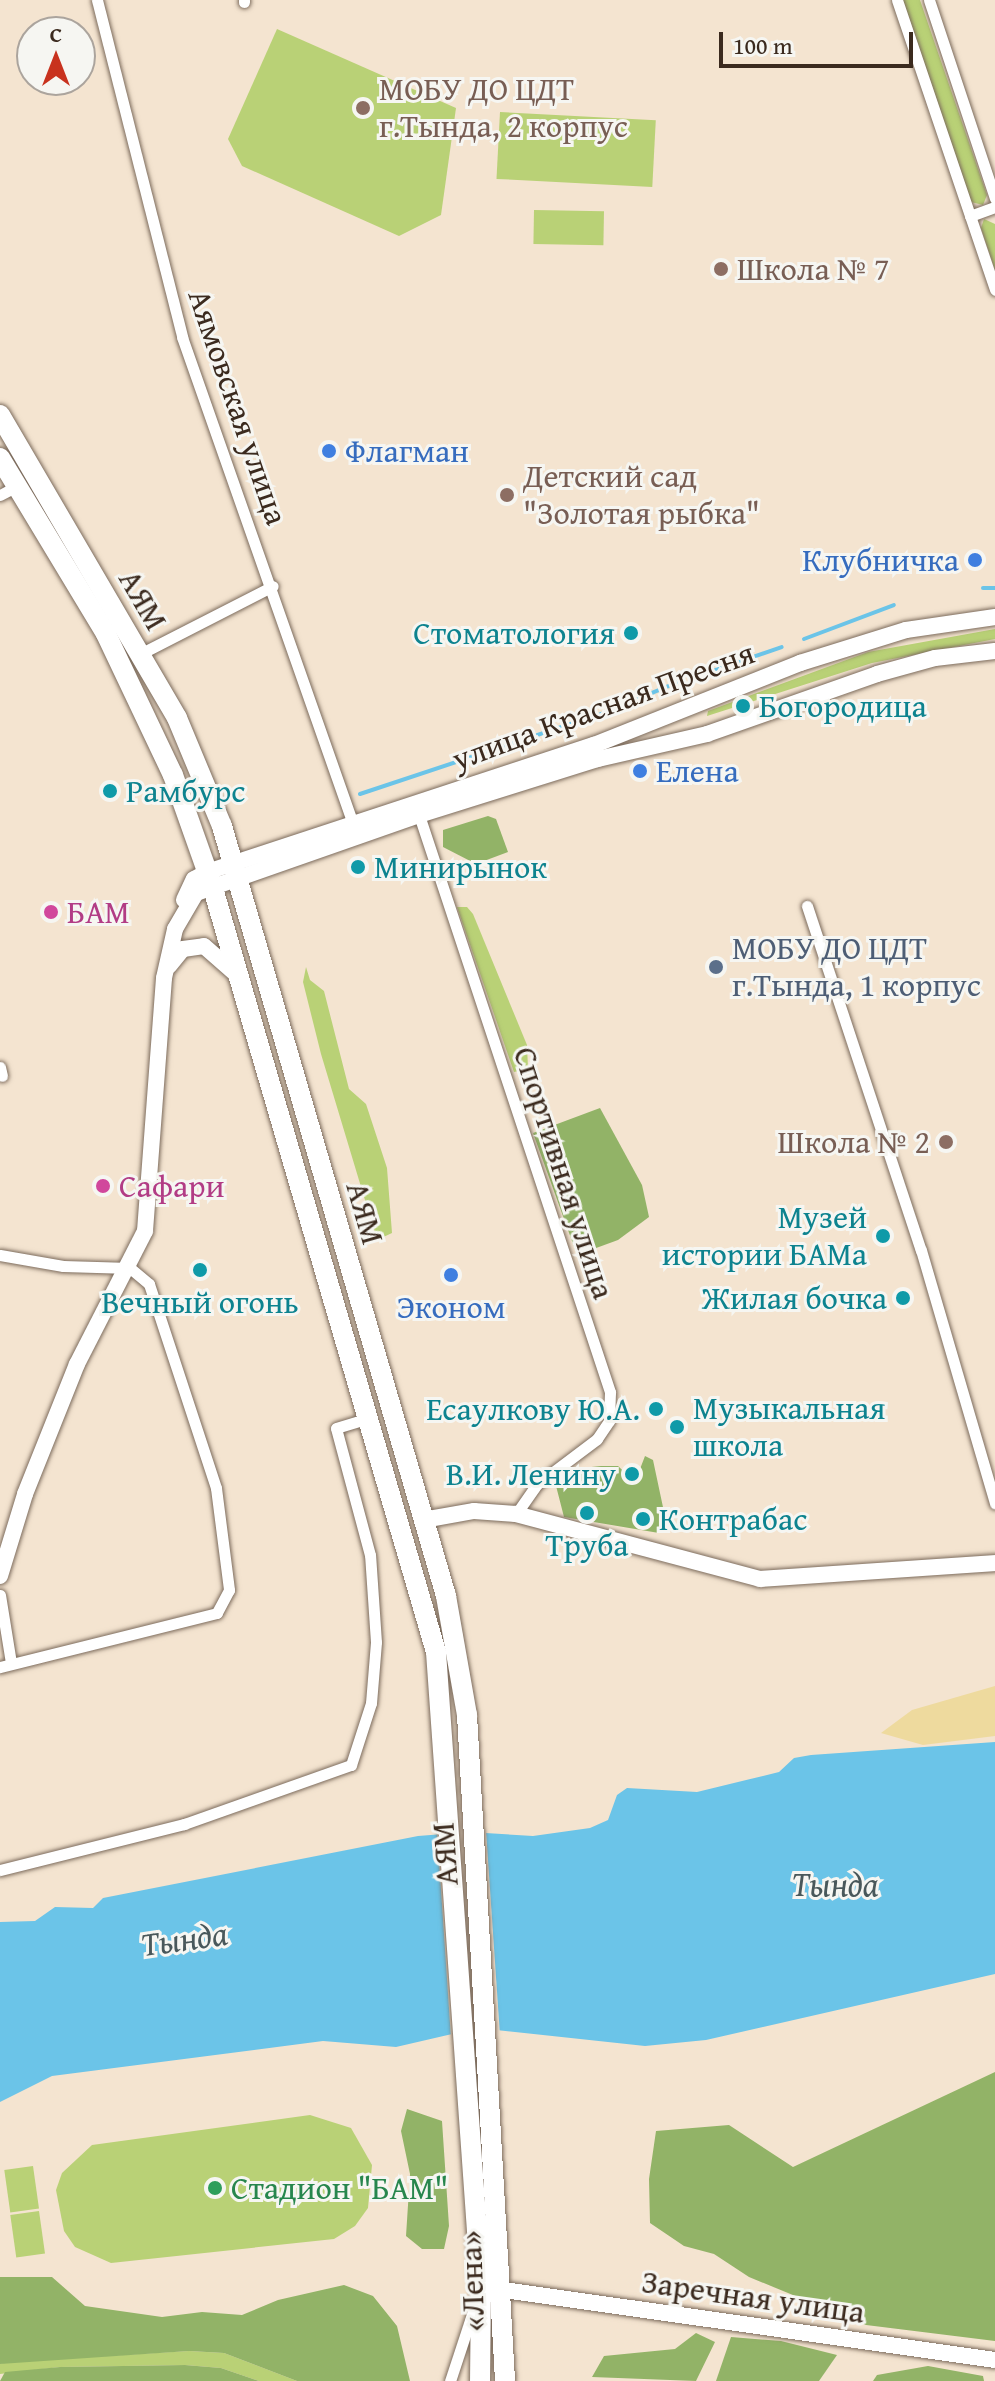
<!DOCTYPE html>
<html>
<head>
<meta charset="utf-8">
<style>
	body { margin:0 }
	#map { position:relative; width:995px; height:2381px; overflow:hidden; background:#f4e4d0; font-family:"Gentium Book Plus",serif }
	div>[style] { position:absolute }
	.green>* { inset:0; background:#b9d176; transform-origin:0 0 }
	.forest>* { inset:0; background:#92b367 }
	.sand>* { inset:0; background:#eeda9e }
	.water>* { inset:0; background:#6bc4e8 }
	.pier>* { inset:0; background:#f4e4d0 }
	.stream>* { height:4px; margin:-2px; padding:0 2px; transform-origin:2px; border-radius:2px; background:#6bc4e8 }
	.roads { filter:drop-shadow(0 0 2px #7c6b5c) drop-shadow(0 0 2px #7c6b5c) }
	.street>* { height:11px; margin:-5.5px; padding:0 5.5px; transform-origin:5.5px; border-radius:5.5px; background:#fff }
	.secondary>* { height:16px; margin:-8px; padding:0 8px; transform-origin:8px; border-radius:8px; background:#fff }
	.highway>* { height:20px; margin:-10px; padding:0 10px; transform-origin:10px; border-radius:10px; background:#fff }
	.dots>* { width:22px; height:22px; translate:-50% -50%; box-sizing:border-box; border:4px solid #f6f6f2; border-radius:50% }
	span { translate:-50% -50%; white-space:nowrap; text-align:center; line-height:1.15; -webkit-text-stroke:6px #f6f6f2; paint-order:stroke }
	.education-label { font-size:32px; color:#785e54 }
	.left { translate:0 -50%; text-align:left }
	.right { translate:-100% -50%; text-align:right }
	.street-label { font-size:32px; color:#3b2a1e }
	.shop-label { font-size:32px; color:#366cbe }
	.culture-label { font-size:32px; color:#0d838f }
	.hotel-label { font-size:32px; color:#b23c85 }
	.service-label { font-size:32px; color:#4e5e75 }
	.leisure-label { font-size:32px; color:#27864d }
	.water-label { font-size:34px; color:#49585b; font-style:italic }
	.north { position:absolute; left:16px; top:16px; width:80px; height:80px; box-sizing:border-box; background:#f6f6f2; border:2px solid #aba49d; border-radius:50%; rotate:0deg; font-size:22px; font-weight:700; line-height:32px; text-align:center; color:#3b2a1e }
	.north::after { content:''; display:block; margin:auto; width:28px; height:36px; background:#c8321e; clip-path:polygon(50% 0,100% 100%,50% 72%,0 100%) }
	.scale { position:absolute; left:719px; top:32px; width:194px; height:36px; box-sizing:border-box; border:4px solid #3b2a1e; border-top:0; padding-left:10px; font-size:24px; line-height:28px; white-space:nowrap; color:#3b2a1e; -webkit-text-stroke:6px #f6f6f2; paint-order:stroke }
</style>
</head>
<body>
<div id="map">
	<div class="green">
		<i style="clip-path:polygon(903px 0,920px 0,987px 195px,983px 205px,971px 202px)"></i>
		<i style="clip-path:polygon(277px 29px,456px 108px,441px 215px,399px 236px,242px 166px,228px 139px)"></i>
		<i style="left:500px;top:112px;width:156px;height:67px;rotate:3deg"></i>
		<i style="left:534px;top:210px;width:70px;height:34px;rotate:1deg"></i>
		<i style="clip-path:polygon(984px 219px,995px 224px,995px 270px,981px 228px)"></i>
		<i style="clip-path:polygon(995px 629px,995px 639px,872px 663px,707px 716px,708px 711px,868px 652px)"></i>
		<i style="clip-path:polygon(457px 907px,467px 907px,473px 914px,527px 1045px,528px 1069px,514px 1072px)"></i>
		<i style="clip-path:polygon(306px 967px,310px 980px,324px 991px,349px 1089px,366px 1104px,387px 1168px,392px 1233px,377px 1240px,321px 1054px,303px 982px)"></i>
		<i style="clip-path:polygon(310px 2115px,351px 2128px,372px 2165px,368px 2208px,355px 2226px,334px 2239px,111px 2263px,75px 2247px,64px 2231px,56px 2190px,62px 2173px,92px 2145px)"></i>
		<i style="left:33px;top:2166px;width:43px;height:29px;rotate:82deg"></i>
		<i style="left:39px;top:2211px;width:43px;height:29px;rotate:82deg"></i>
		<i style="clip-path:polygon(189px 2351px,224px 2353px,297px 2381px,259px 2381px,221px 2368px,185px 2365px,60px 2367px,0 2374px,0 2364px,6px 2362px)"></i>
	</div>
	<div class="forest">
		<i style="clip-path:polygon(488px 816px,496px 819px,508px 852px,476px 864px,443px 847px,443px 830px)"></i>
		<i style="clip-path:polygon(600px 1108px,642px 1185px,649px 1217px,618px 1240px,577px 1255px,533px 1133px)"></i>
		<i style="clip-path:polygon(645px 1456px,653px 1460px,667px 1526px,659px 1533px,564px 1517px,555px 1482px,582px 1468px,601px 1466px,618px 1466px,635px 1482px)"></i>
		<i style="clip-path:polygon(995px 2072px,995px 2341px,866px 2325px,749px 2277px,714px 2254px,684px 2246px,650px 2223px,649px 2179px,656px 2131px,729px 2125px,793px 2167px)"></i>
		<i style="clip-path:polygon(407px 2109px,442px 2121px,449px 2226px,444px 2249px,422px 2249px,406px 2236px,410px 2174px,401px 2131px)"></i>
		<i style="clip-path:polygon(0 2277px,52px 2277px,85px 2306px,162px 2317px,202px 2312px,242px 2315px,278px 2300px,344px 2285px,373px 2296px,397px 2326px,410px 2381px,297px 2381px,224px 2353px,189px 2351px,0 2364px)"></i>
		<i style="clip-path:polygon(696px 2333px,715px 2342px,696px 2381px,592px 2377px,604px 2356px,675px 2349px)"></i>
		<i style="clip-path:polygon(731px 2337px,781px 2341px,837px 2355px,819px 2381px,716px 2381px)"></i>
		<i style="clip-path:polygon(185px 2365px,221px 2368px,259px 2381px,0 2381px,5px 2372px,60px 2367px)"></i>
		<i style="clip-path:polygon(928px 2366px,983px 2376px,984px 2381px,873px 2381px,877px 2375px)"></i>
	</div>
	<div class="sand">
		<i style="clip-path:polygon(995px 1686px,995px 1736px,923px 1745px,881px 1733px,912px 1710px)"></i>
	</div>
	<div class="water">
		<i style="clip-path:polygon(995px 1742px,995px 1974px,706px 2040px,645px 2046px,478px 2028px,396px 2047px,323px 2041px,52px 2076px,0 2102px,0 1922px,35px 1921px,55px 1907px,93px 1908px,103px 1898px,418px 1836px,469px 1832px,533px 1836px,590px 1828px,608px 1820px,617px 1795px,627px 1788px,697px 1792px,779px 1772px,794px 1758px,811px 1755px)"></i>
	</div>
	<div class="pier">
		<i style="clip-path:polygon(470px 1828px,486px 1831px,500px 2035px,451px 2038px,437px 1830px)"></i>
	</div>
	<div class="stream">
		<i style="left:983px;top:588px;width:12px"></i>
		<i style="left:804px;top:639px;width:96px;rotate:-20.7deg"></i>
		<i style="left:690px;top:679px;width:97px;rotate:-19.2deg"></i>
		<i style="left:596px;top:716px;width:92px;rotate:-22.4deg"></i>
		<i style="left:360px;top:794px;width:232px;rotate:-18.4deg"></i>
	</div>
	<div class="roads">
		<div class="street">
			<i style="left:97px;top:0;width:348px;rotate:75.8deg"></i>
			<i style="left:182px;top:337px;width:516px;rotate:70.65deg"></i>
			<i style="left:244px;top:0;width:2px;rotate:90deg"></i>
			<i style="left:897px;top:0;width:306px;rotate:71.3deg"></i>
			<i style="left:929px;top:0;width:209px;rotate:71.6deg"></i>
			<i style="left:970px;top:216px;width:27px;rotate:-20deg"></i>
			<i style="left:0;top:495px;width:19px;rotate:-28deg"></i>
			<i style="left:140px;top:654px;width:149px;rotate:-27.1deg"></i>
			<i style="left:419px;top:815px;width:608px;rotate:71.68deg"></i>
			<i style="left:610px;top:1392px;width:29px;rotate:92deg"></i>
			<i style="left:609px;top:1421px;width:22px;rotate:124deg"></i>
			<i style="left:597px;top:1439px;width:75px;rotate:143.1deg"></i>
			<i style="left:537px;top:1484px;width:37px;rotate:125deg"></i>
			<i style="left:807px;top:906px;width:362px;rotate:71.7deg"></i>
			<i style="left:921px;top:1250px;width:264px;rotate:73.7deg"></i>
			<i style="left:0;top:1067px;width:9px;rotate:77deg"></i>
			<i style="left:0;top:1255px;width:64px;rotate:9.9deg"></i>
			<i style="left:63px;top:1266px;width:67px;rotate:1.7deg"></i>
			<i style="left:130px;top:1268px;width:25px;rotate:40deg"></i>
			<i style="left:149px;top:1284px;width:215px;rotate:71.8deg"></i>
			<i style="left:216px;top:1488px;width:103px;rotate:82.7deg"></i>
			<i style="left:229px;top:1590px;width:26px;rotate:118deg"></i>
			<i style="left:217px;top:1613px;width:224px;rotate:166deg"></i>
			<i style="left:0;top:1595px;width:69px;rotate:80.8deg"></i>
			<i style="left:0;top:1870px;width:190px;rotate:-14deg"></i>
			<i style="left:184px;top:1824px;width:177px;rotate:-19.5deg"></i>
			<i style="left:351px;top:1765px;width:65px;rotate:-72.1deg"></i>
			<i style="left:371px;top:1703px;width:61px;rotate:-85.3deg"></i>
			<i style="left:376px;top:1642px;width:87px;rotate:-93.9deg"></i>
			<i style="left:370px;top:1555px;width:131px;rotate:-105deg"></i>
			<i style="left:336px;top:1428px;width:31px;rotate:-17deg"></i>
			<i style="left:450px;top:2381px;width:83px;rotate:-71.8deg"></i>
		</div>
		<div class="secondary">
			<i style="left:184px;top:900px;width:23px;rotate:-65deg"></i>
			<i style="left:194px;top:879px;width:15px;rotate:-28deg"></i>
			<i style="left:207px;top:872px;width:407px;rotate:-18.2deg"></i>
			<i style="left:594px;top:745px;width:222px;rotate:-21.7deg"></i>
			<i style="left:800px;top:663px;width:111px;rotate:-17.3deg"></i>
			<i style="left:906px;top:630px;width:90px;rotate:-8.3deg"></i>
			<i style="left:169px;top:966px;width:22px;rotate:-51deg"></i>
			<i style="left:183px;top:949px;width:21px;rotate:-8deg"></i>
			<i style="left:204px;top:946px;width:44px;rotate:41.3deg"></i>
			<i style="left:423px;top:1520px;width:52px;rotate:-10deg"></i>
			<i style="left:474px;top:1511px;width:42px;rotate:4.1deg"></i>
			<i style="left:516px;top:1514px;width:253px;rotate:14.9deg"></i>
			<i style="left:760px;top:1579px;width:236px;rotate:-3.9deg"></i>
			<i style="left:0;top:1576px;width:86px;rotate:-73deg"></i>
			<i style="left:25px;top:1494px;width:140px;rotate:-68.2deg"></i>
			<i style="left:77px;top:1364px;width:149px;rotate:-62.9deg"></i>
			<i style="left:145px;top:1231px;width:254px;rotate:-85.7deg"></i>
			<i style="left:164px;top:978px;width:50px;rotate:-77.3deg"></i>
			<i style="left:175px;top:929px;width:42px;rotate:-59.7deg"></i>
			<i style="left:196px;top:893px;width:236px;rotate:-19.3deg"></i>
			<i style="left:419px;top:815px;width:188px;rotate:-17.4deg"></i>
			<i style="left:598px;top:759px;width:112px;rotate:-12.9deg"></i>
			<i style="left:707px;top:734px;width:180px;rotate:-19.4deg"></i>
			<i style="left:877px;top:674px;width:60px;rotate:-15.4deg"></i>
			<i style="left:935px;top:658px;width:60px;rotate:-6.7deg"></i>
			<i style="left:490px;top:2288px;width:510px;rotate:8.11deg"></i>
		</div>
		<div class="highway">
			<i style="left:0;top:415px;width:351px;rotate:59.7deg"></i>
			<i style="left:177px;top:718px;width:117px;rotate:67.4deg"></i>
			<i style="left:222px;top:826px;width:802px;rotate:73.78deg"></i>
			<i style="left:446px;top:1596px;width:121px;rotate:80deg"></i>
			<i style="left:467px;top:1715px;width:667px;rotate:86.73deg"></i>
			<i style="left:0;top:458px;width:205px;rotate:58.9deg"></i>
			<i style="left:106px;top:634px;width:156px;rotate:64.6deg"></i>
			<i style="left:173px;top:775px;width:117px;rotate:70.5deg"></i>
			<i style="left:212px;top:885px;width:799px;rotate:73.72deg"></i>
			<i style="left:436px;top:1652px;width:638px;rotate:85.95deg"></i>
			<i style="left:481px;top:2288px;width:93px;rotate:90.6deg"></i>
		</div>
	</div>
	<div class="dots">
		<i style="left:363px;top:108px;background:#8d6e63"></i>
		<i style="left:721px;top:269px;background:#8d6e63"></i>
		<i style="left:329px;top:451px;background:#3f7fe0"></i>
		<i style="left:507px;top:495px;background:#8d6e63"></i>
		<i style="left:975px;top:560px;background:#3f7fe0"></i>
		<i style="left:631px;top:633px;background:#0f9aa8"></i>
		<i style="left:743px;top:706px;background:#0f9aa8"></i>
		<i style="left:640px;top:771px;background:#3f7fe0"></i>
		<i style="left:110px;top:791px;background:#0f9aa8"></i>
		<i style="left:358px;top:867px;background:#0f9aa8"></i>
		<i style="left:51px;top:912px;background:#d1479c"></i>
		<i style="left:716px;top:967px;background:#5c6f8a"></i>
		<i style="left:946px;top:1142px;background:#8d6e63"></i>
		<i style="left:103px;top:1186px;background:#d1479c"></i>
		<i style="left:883px;top:1236px;background:#0f9aa8"></i>
		<i style="left:200px;top:1270px;background:#0f9aa8"></i>
		<i style="left:451px;top:1275px;background:#3f7fe0"></i>
		<i style="left:903px;top:1298px;background:#0f9aa8"></i>
		<i style="left:656px;top:1409px;background:#0f9aa8"></i>
		<i style="left:677px;top:1427px;background:#0f9aa8"></i>
		<i style="left:632px;top:1474px;background:#0f9aa8"></i>
		<i style="left:587px;top:1513px;background:#0f9aa8"></i>
		<i style="left:643px;top:1519px;background:#0f9aa8"></i>
		<i style="left:215px;top:2188px;background:#2e9e5b"></i>
	</div>
	<div class="education-label">
		<span class="left" style="left:379px;top:108px">МОБУ ДО ЦДТ<br>г.Тында, 2 корпус</span>
		<span class="left" style="left:737px;top:269px">Школа № 7</span>
		<span class="left" style="left:523px;top:495px">Детский сад<br>"Золотая рыбка"</span>
		<span class="right" style="left:930px;top:1142px">Школа № 2</span>
	</div>
	<div class="street-label">
		<span style="left:238px;top:407px;rotate:71deg">Аямовская улица</span>
		<span style="left:143px;top:600px;rotate:60deg">АЯМ</span>
		<span style="left:603px;top:706px;rotate:-20deg">улица Красная Пресня</span>
		<span style="left:564px;top:1173px;rotate:72deg">Спортивная улица</span>
		<span style="left:365px;top:1213px;rotate:74deg">АЯМ</span>
		<span style="left:445px;top:1854px;rotate:-94deg">АЯМ</span>
		<span style="left:472px;top:2281px;rotate:-92deg">«Лена»</span>
		<span style="left:753px;top:2297px;rotate:8deg">Заречная улица</span>
	</div>
	<div class="shop-label">
		<span class="left" style="left:345px;top:451px">Флагман</span>
		<span class="right" style="left:959px;top:560px">Клубничка</span>
		<span class="left" style="left:656px;top:771px">Елена</span>
		<span style="left:451px;top:1307px">Эконом</span>
	</div>
	<div class="culture-label">
		<span class="right" style="left:615px;top:633px">Стоматология</span>
		<span class="left" style="left:759px;top:706px">Богородица</span>
		<span class="left" style="left:126px;top:791px">Рамбурс</span>
		<span class="left" style="left:374px;top:867px">Минирынок</span>
		<span class="right" style="left:867px;top:1236px">Музей<br>истории БАМа</span>
		<span class="right" style="left:887px;top:1298px">Жилая бочка</span>
		<span style="left:200px;top:1302px">Вечный огонь</span>
		<span class="right" style="left:640px;top:1409px">Есаулкову Ю.А.</span>
		<span class="left" style="left:693px;top:1427px">Музыкальная<br>школа</span>
		<span class="right" style="left:616px;top:1474px">В.И. Ленину</span>
		<span class="left" style="left:659px;top:1519px">Контрабас</span>
		<span style="left:587px;top:1545px">Труба</span>
	</div>
	<div class="hotel-label">
		<span class="left" style="left:67px;top:912px">БАМ</span>
		<span class="left" style="left:119px;top:1186px">Сафари</span>
	</div>
	<div class="service-label">
		<span class="left" style="left:732px;top:967px">МОБУ ДО ЦДТ<br>г.Тында, 1 корпус</span>
	</div>
	<div class="leisure-label">
		<span class="left" style="left:231px;top:2188px">Стадион "БАМ"</span>
	</div>
	<div class="water-label">
		<span style="left:835px;top:1884px">Тында</span>
		<span style="left:184px;top:1938px;rotate:-8deg">Тында</span>
	</div>
	<div class="north">С</div>
	<div class="scale">100 m</div>
</div>
</body>
</html>
